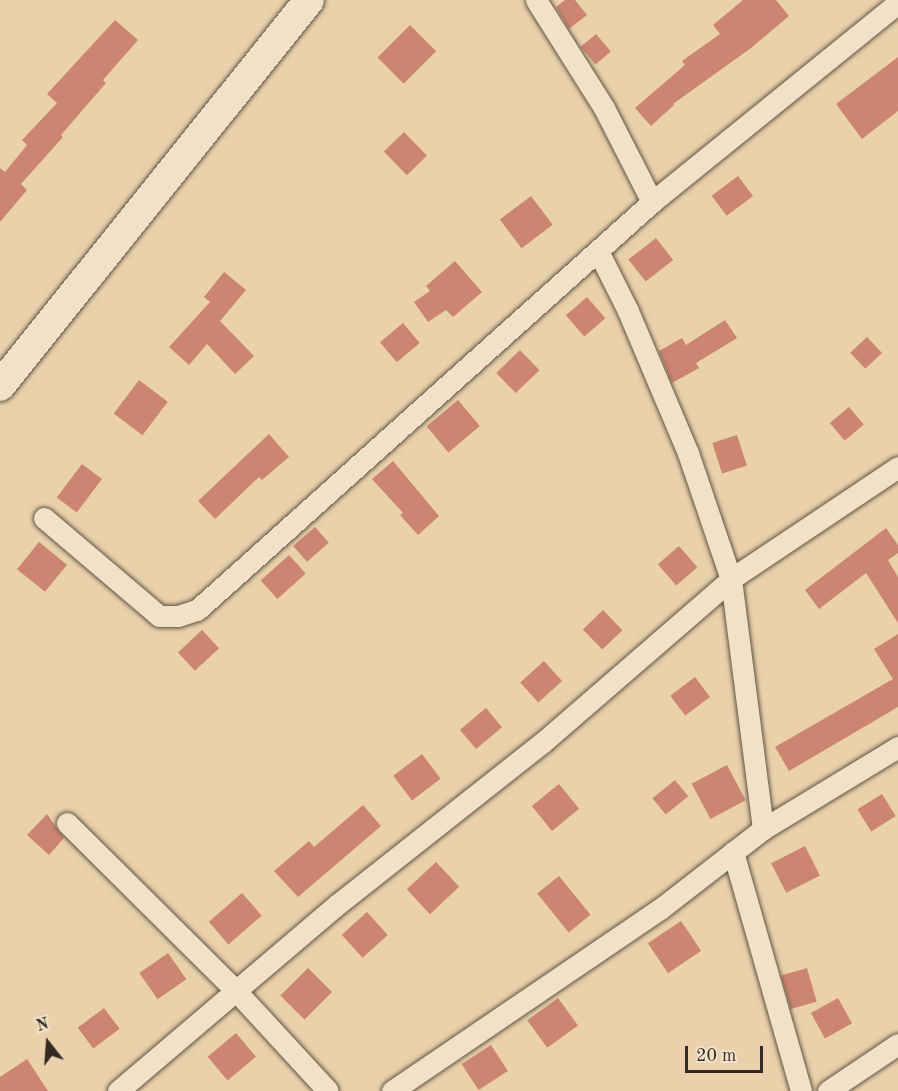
<!DOCTYPE html>
<html>
<head>
<meta charset="utf-8">
<style>
	body { margin:0 }
	#map { position:relative; width:898px; height:1091px; overflow:hidden; background:#ead1ab; font-family:"Old Standard TT",serif }
	div>[style] { position:absolute }
	.building>* { inset:0; background:#cc8571; transform-origin:0 0 }
	.roads { filter:drop-shadow(0 0 2px #615444) drop-shadow(0 0 2px #615444) }
	.street>* { height:21px; margin:-10.5px; padding:0 10.5px; transform-origin:10.5px; border-radius:10.5px; background:#f1e1c8 }
	.secondary>* { height:30px; margin:-15px; padding:0 15px; transform-origin:15px; border-radius:15px; background:#f1e1c8 }
	span { translate:-50% -50%; white-space:nowrap; text-align:center; line-height:1.15; -webkit-text-stroke:6px #f1e1c8; paint-order:stroke }
	.north { position:absolute; left:18px; top:1013px; width:60px; height:60px; -webkit-text-stroke:4px #f1e1c8; paint-order:stroke; rotate:343deg; font-size:16px; font-weight:700; line-height:24px; text-align:center; color:#332b22 }
	.north::after { content:''; display:block; margin:auto; width:21px; height:27px; background:#332b22; clip-path:polygon(50% 0,100% 100%,50% 72%,0 100%) }
	.scale { position:absolute; left:685px; top:1046px; width:78px; height:27px; box-sizing:border-box; border:3px solid #332b22; border-top:0; padding-left:8px; font-size:18px; line-height:21px; white-space:nowrap; color:#332b22; -webkit-text-stroke:4px #f1e1c8; paint-order:stroke }
</style>
</head>
<body>
<div id="map">
	<div class="building">
		<i style="clip-path:polygon(565px 0,575px 0,587px 15px,569px 29px,556px 7px)"></i>
		<i style="clip-path:polygon(743px 0,776px 0,789px 16px,751px 48px,673px 104px,674px 105px,651px 126px,635px 108px,685px 65px,682px 61px,720px 34px,713px 25px)"></i>
		<i style="clip-path:polygon(115px 20px,138px 40px,103px 80px,106px 83px,61px 135px,63px 137px,21px 184px,27px 190px,0 222px,0 168px,5px 172px,27px 145px,22px 140px,57px 103px,47px 94px)"></i>
		<i style="left:410px;top:25px;width:37px;height:46px;rotate:45deg"></i>
		<i style="left:596px;top:34px;width:23px;height:20px;rotate:50deg"></i>
		<i style="clip-path:polygon(898px 57px,898px 111px,862px 139px,836px 104px)"></i>
		<i style="left:404px;top:132px;width:33px;height:28px;rotate:46deg"></i>
		<i style="left:738px;top:176px;width:25px;height:33px;rotate:53deg"></i>
		<i style="left:531px;top:196px;width:36px;height:39px;rotate:53deg"></i>
		<i style="left:656px;top:238px;width:28px;height:35px;rotate:52deg"></i>
		<i style="clip-path:polygon(455px 261px,482px 292px,453px 317px,446px 310px,428px 322px,414px 302px,430px 291px,426px 286px)"></i>
		<i style="clip-path:polygon(224px 272px,246px 290px,220px 321px,254px 356px,235px 374px,207px 344px,189px 365px,169px 347px,210px 302px,204px 297px)"></i>
		<i style="left:587px;top:297px;width:28px;height:28px;rotate:49deg"></i>
		<i style="clip-path:polygon(725px 320px,737px 338px,696px 363px,699px 368px,672px 383px,659px 351px,682px 338px,686px 345px)"></i>
		<i style="left:403px;top:323px;width:26px;height:30px;rotate:50deg"></i>
		<i style="left:867px;top:337px;width:22px;height:23px;rotate:47deg"></i>
		<i style="left:520px;top:350px;width:28px;height:33px;rotate:46deg"></i>
		<i style="left:139px;top:380px;width:36px;height:42px;rotate:37deg"></i>
		<i style="left:458px;top:400px;width:34px;height:41px;rotate:50deg"></i>
		<i style="left:849px;top:407px;width:23px;height:25px;rotate:50deg"></i>
		<i style="clip-path:polygon(269px 434px,289px 457px,262px 480px,259px 477px,215px 519px,198px 501px)"></i>
		<i style="left:737px;top:435px;width:32px;height:26px;rotate:72deg"></i>
		<i style="clip-path:polygon(393px 461px,439px 516px,418px 535px,400px 515px,403px 513px,372px 479px)"></i>
		<i style="left:82px;top:464px;width:25px;height:42px;rotate:37deg"></i>
		<i style="left:315px;top:527px;width:21px;height:29px;rotate:49deg"></i>
		<i style="clip-path:polygon(886px 528px,898px 545px,898px 553px,888px 560px,898px 577px,898px 623px,866px 573px,819px 609px,805px 590px)"></i>
		<i style="left:39px;top:542px;width:36px;height:35px;rotate:39deg"></i>
		<i style="left:679px;top:546px;width:28px;height:28px;rotate:49deg"></i>
		<i style="left:289px;top:555px;width:25px;height:38px;rotate:48deg"></i>
		<i style="left:603px;top:610px;width:28px;height:28px;rotate:46deg"></i>
		<i style="left:202px;top:630px;width:25px;height:33px;rotate:47deg"></i>
		<i style="clip-path:polygon(898px 634px,898px 707px,789px 771px,775px 747px,893px 679px,874px 649px)"></i>
		<i style="left:544px;top:661px;width:27px;height:32px;rotate:48deg"></i>
		<i style="left:695px;top:677px;width:25px;height:31px;rotate:53deg"></i>
		<i style="left:486px;top:708px;width:25px;height:34px;rotate:50deg"></i>
		<i style="left:422px;top:754px;width:31px;height:36px;rotate:53deg"></i>
		<i style="left:727px;top:765px;width:40px;height:40px;rotate:62deg"></i>
		<i style="left:675px;top:780px;width:21px;height:29px;rotate:51deg"></i>
		<i style="left:559px;top:784px;width:32px;height:35px;rotate:51deg"></i>
		<i style="left:882px;top:794px;width:26px;height:29px;rotate:58deg"></i>
		<i style="clip-path:polygon(363px 805px,381px 826px,298px 897px,274px 871px,309px 841px,314px 847px)"></i>
		<i style="clip-path:polygon(47px 814px,64px 838px,49px 855px,27px 835px)"></i>
		<i style="left:805px;top:846px;width:33px;height:38px;rotate:63deg"></i>
		<i style="left:436px;top:862px;width:34px;height:40px;rotate:47deg"></i>
		<i style="left:559px;top:876px;width:50px;height:28px;rotate:51deg"></i>
		<i style="left:242px;top:893px;width:30px;height:44px;rotate:49deg"></i>
		<i style="left:367px;top:912px;width:31px;height:34px;rotate:48deg"></i>
		<i style="left:681px;top:921px;width:36px;height:40px;rotate:56deg"></i>
		<i style="left:168px;top:953px;width:32px;height:35px;rotate:55deg"></i>
		<i style="left:308px;top:968px;width:34px;height:39px;rotate:45deg"></i>
		<i style="left:807px;top:968px;width:35px;height:27px;rotate:74deg"></i>
		<i style="left:558px;top:998px;width:34px;height:38px;rotate:54deg"></i>
		<i style="left:838px;top:998px;width:29px;height:31px;rotate:61deg"></i>
		<i style="left:104px;top:1008px;width:26px;height:33px;rotate:53deg"></i>
		<i style="left:236px;top:1033px;width:31px;height:37px;rotate:50deg"></i>
		<i style="left:491px;top:1045px;width:31px;height:35px;rotate:57deg"></i>
		<i style="clip-path:polygon(27px 1059px,48px 1091px,0 1091px,0 1077px)"></i>
	</div>
	<div class="roads">
		<div class="street">
			<i style="left:536px;top:0;width:128px;rotate:57.8deg"></i>
			<i style="left:604px;top:108px;width:106px;rotate:62.9deg"></i>
			<i style="left:598px;top:251px;width:67px;rotate:63.4deg"></i>
			<i style="left:628px;top:311px;width:154px;rotate:67.1deg"></i>
			<i style="left:688px;top:453px;width:133px;rotate:71.2deg"></i>
			<i style="left:731px;top:579px;width:252px;rotate:82.7deg"></i>
			<i style="left:44px;top:518px;width:151px;rotate:40.4deg"></i>
			<i style="left:159px;top:616px;width:19px"></i>
			<i style="left:178px;top:616px;width:20px;rotate:-18deg"></i>
			<i style="left:197px;top:610px;width:611px;rotate:-41.88deg"></i>
			<i style="left:652px;top:202px;width:316px;rotate:-39deg"></i>
			<i style="left:67px;top:823px;width:240px;rotate:44.8deg"></i>
			<i style="left:237px;top:992px;width:134px;rotate:47.4deg"></i>
			<i style="left:733px;top:852px;width:248px;rotate:74.1deg"></i>
			<i style="left:118px;top:1091px;width:289px;rotate:-40.4deg"></i>
			<i style="left:338px;top:904px;width:260px;rotate:-38.3deg"></i>
			<i style="left:542px;top:743px;width:250px;rotate:-40.9deg"></i>
			<i style="left:731px;top:579px;width:201px;rotate:-33.8deg"></i>
			<i style="left:392px;top:1091px;width:324px;rotate:-34.2deg"></i>
			<i style="left:660px;top:909px;width:130px;rotate:-37.8deg"></i>
			<i style="left:763px;top:829px;width:158px;rotate:-31.3deg"></i>
			<i style="left:828px;top:1091px;width:84px;rotate:-33.9deg"></i>
		</div>
		<div class="secondary">
			<i style="left:0;top:386px;width:494px;rotate:-51.3deg"></i>
		</div>
	</div>
	<div class="north">N</div>
	<div class="scale">20 m</div>
</div>
</body>
</html>
